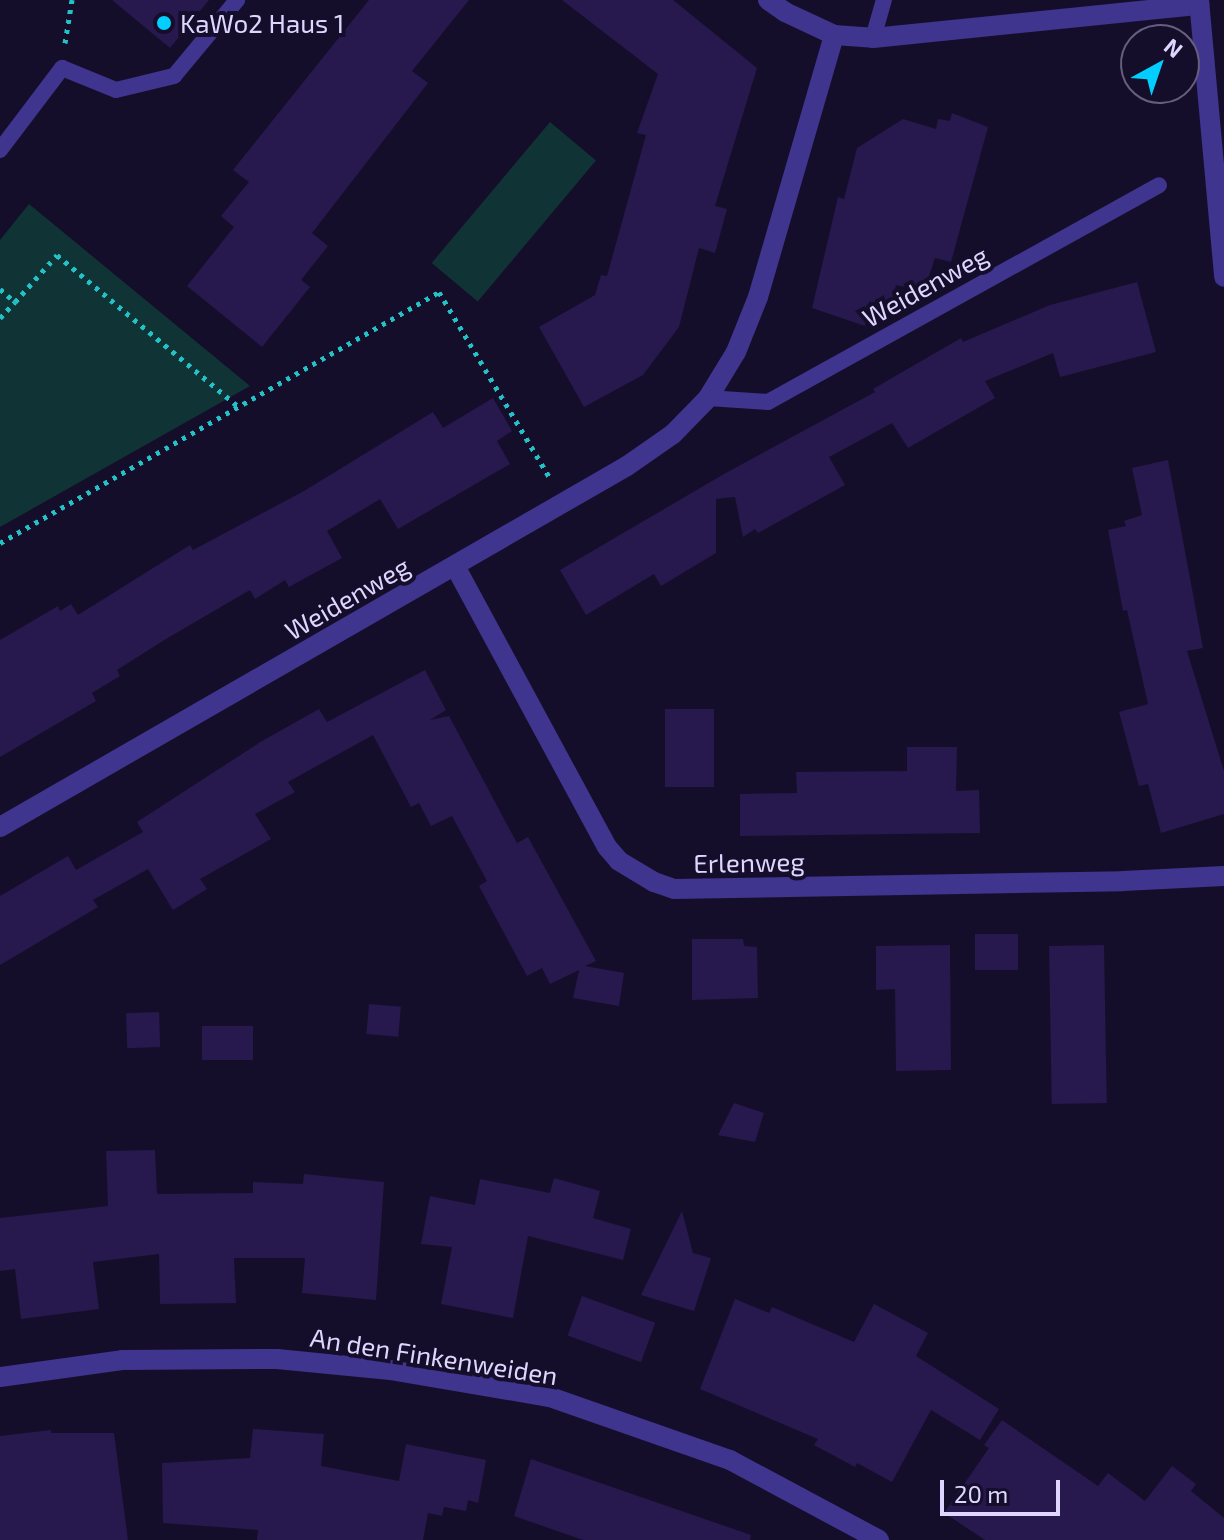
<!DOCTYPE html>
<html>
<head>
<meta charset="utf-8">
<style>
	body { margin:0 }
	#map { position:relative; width:1224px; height:1540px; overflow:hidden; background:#150e2a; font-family:"Exo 2",sans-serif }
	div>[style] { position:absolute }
	.green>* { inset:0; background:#103335; transform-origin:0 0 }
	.building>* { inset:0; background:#27184d; transform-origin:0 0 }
	.path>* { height:5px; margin-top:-2.5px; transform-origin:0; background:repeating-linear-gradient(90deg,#23c2c6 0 4px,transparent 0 10px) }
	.service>* { height:16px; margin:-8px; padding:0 8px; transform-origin:8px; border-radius:8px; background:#3f348e }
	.minor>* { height:20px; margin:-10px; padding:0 10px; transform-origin:10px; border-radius:10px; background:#3f348e }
	.tertiary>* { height:20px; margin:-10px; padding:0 10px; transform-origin:10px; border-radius:10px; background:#3f348e }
	.dots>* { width:22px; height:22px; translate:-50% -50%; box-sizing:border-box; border:4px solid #150e2a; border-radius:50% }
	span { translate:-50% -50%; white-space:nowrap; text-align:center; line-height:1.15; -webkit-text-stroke:8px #150e2a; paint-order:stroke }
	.poi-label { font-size:26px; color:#dfd6ff }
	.left { translate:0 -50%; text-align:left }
	.street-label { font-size:26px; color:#dfd6ff }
	.north { position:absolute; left:1120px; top:24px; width:80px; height:80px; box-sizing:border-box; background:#150e2a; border:2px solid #665e7f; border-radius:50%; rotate:40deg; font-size:22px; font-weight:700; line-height:32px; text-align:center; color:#dfd6ff }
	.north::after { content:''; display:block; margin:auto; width:28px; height:36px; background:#02cfff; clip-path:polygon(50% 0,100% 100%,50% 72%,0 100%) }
	.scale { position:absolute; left:940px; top:1480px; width:120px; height:36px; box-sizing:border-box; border:4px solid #dfd6ff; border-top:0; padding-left:10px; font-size:24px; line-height:28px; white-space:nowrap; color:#dfd6ff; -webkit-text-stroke:6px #150e2a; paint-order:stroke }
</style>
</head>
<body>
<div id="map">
	<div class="green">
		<i style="left:550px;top:122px;width:60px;height:184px;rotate:40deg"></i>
		<i style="clip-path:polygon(29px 204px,250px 386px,0 527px,0 240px)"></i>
	</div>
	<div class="building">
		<i style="clip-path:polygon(112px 0,209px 0,170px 48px)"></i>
		<i style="clip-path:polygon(369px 0,469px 0,412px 71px,428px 83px,312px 233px,328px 246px,301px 280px,310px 287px,262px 347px,187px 286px,234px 227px,221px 216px,249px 182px,233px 170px)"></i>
		<i style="clip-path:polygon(562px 0,673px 0,757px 68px,715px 206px,727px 209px,715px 253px,699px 248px,679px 327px,643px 375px,584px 407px,539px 327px,595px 295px,601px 275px,607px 276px,646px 135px,637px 133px,658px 74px)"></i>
		<i style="clip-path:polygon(952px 113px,988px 127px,951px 262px,935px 258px,924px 291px,896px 285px,891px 310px,869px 301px,865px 326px,812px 308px,838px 197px,844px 199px,857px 148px,903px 119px,936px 129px,938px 119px,950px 121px)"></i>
		<i style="clip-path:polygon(1137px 282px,1156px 352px,1060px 377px,1053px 353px,985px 381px,995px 398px,908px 448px,892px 423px,829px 457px,845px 485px,758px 533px,755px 529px,743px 537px,735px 497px,716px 499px,716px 553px,661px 586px,654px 574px,586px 615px,560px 570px,724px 474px,875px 392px,873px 389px,961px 338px,963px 342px,1050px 305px)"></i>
		<i style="clip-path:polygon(493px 398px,512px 431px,497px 441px,510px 464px,398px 529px,380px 499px,327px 531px,342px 558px,289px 587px,285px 580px,255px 599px,250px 590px,166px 639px,117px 670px,120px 676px,92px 693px,96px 701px,0 757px,0 640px,58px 606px,60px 611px,71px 604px,78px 615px,190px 545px,193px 550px,304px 491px,433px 412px,443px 428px)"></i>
		<i style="clip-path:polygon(1168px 460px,1203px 648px,1187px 651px,1224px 771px,1224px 814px,1161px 833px,1148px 784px,1139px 786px,1119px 712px,1148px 704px,1127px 610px,1123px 611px,1108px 530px,1126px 526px,1124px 521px,1142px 515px,1132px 468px)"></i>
		<i style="clip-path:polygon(425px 670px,446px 710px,430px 720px,449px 716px,517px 843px,528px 837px,596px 961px,585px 966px,624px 973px,619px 1006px,573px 998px,579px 970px,550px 984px,542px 968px,527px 976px,479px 886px,487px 881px,452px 816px,431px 826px,419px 803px,411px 807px,373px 735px,288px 782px,295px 792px,255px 814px,271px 839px,200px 879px,207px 889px,173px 910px,148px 869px,93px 900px,98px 907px,0 965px,0 896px,68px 856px,76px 870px,143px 832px,137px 822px,262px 741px,319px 709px,327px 722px)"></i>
		<i style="left:665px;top:709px;width:49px;height:78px"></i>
		<i style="clip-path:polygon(907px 747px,957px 747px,956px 791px,979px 790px,980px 833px,740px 836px,740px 794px,797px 793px,796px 772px,907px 771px)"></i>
		<i style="left:1018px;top:934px;width:36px;height:43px;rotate:90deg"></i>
		<i style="clip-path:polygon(692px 939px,743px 939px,744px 946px,757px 947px,758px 998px,692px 1000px)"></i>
		<i style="clip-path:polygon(950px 945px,951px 1070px,896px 1071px,895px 989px,876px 990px,876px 946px)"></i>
		<i style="left:1104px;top:945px;width:158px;height:55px;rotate:89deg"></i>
		<i style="left:369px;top:1004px;width:32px;height:30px;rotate:5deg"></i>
		<i style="left:159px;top:1012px;width:35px;height:33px;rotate:88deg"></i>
		<i style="left:202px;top:1026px;width:51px;height:34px"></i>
		<i style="clip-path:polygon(734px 1103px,764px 1113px,755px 1142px,718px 1135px)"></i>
		<i style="clip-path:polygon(155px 1150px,157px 1194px,253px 1193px,253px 1182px,303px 1184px,304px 1174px,384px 1182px,376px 1300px,302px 1293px,305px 1258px,234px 1258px,236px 1303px,160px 1304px,159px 1254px,93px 1262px,99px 1309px,21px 1319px,15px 1269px,0 1271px,0 1218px,108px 1206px,106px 1151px)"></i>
		<i style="clip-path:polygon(554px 1178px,600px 1191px,593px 1218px,631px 1229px,623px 1260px,528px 1236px,513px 1318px,441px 1304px,452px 1247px,421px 1244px,430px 1196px,475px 1205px,480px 1179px,550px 1193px)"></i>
		<i style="clip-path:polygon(682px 1211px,693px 1253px,711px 1258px,694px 1311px,641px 1295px)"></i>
		<i style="left:582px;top:1296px;width:78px;height:42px;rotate:20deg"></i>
		<i style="clip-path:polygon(735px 1299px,769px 1313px,772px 1307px,854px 1342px,874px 1304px,928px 1333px,916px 1356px,999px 1409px,980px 1440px,931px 1410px,892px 1482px,857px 1463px,855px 1467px,814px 1445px,818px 1439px,700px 1389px)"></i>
		<i style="clip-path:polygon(1002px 1420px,1098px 1486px,1108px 1473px,1145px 1501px,1172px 1466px,1196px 1484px,1191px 1491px,1224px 1518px,1224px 1540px,985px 1540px,944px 1513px,989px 1448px,984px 1445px)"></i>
		<i style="clip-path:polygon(253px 1429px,324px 1434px,321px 1466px,399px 1481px,406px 1444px,486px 1460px,478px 1503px,468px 1500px,466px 1511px,444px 1507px,442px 1516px,428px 1513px,423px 1540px,257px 1540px,258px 1530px,163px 1523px,162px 1463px,250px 1458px)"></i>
		<i style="clip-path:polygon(51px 1430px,51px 1433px,114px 1433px,128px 1540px,0 1540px,0 1436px)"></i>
		<i style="clip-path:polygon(531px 1459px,751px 1535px,750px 1540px,583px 1540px,514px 1516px)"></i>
	</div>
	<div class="path">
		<i style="left:65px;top:43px;width:44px;rotate:-80.8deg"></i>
		<i style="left:0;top:289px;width:20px;rotate:41deg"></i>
		<i style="left:15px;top:302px;width:63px;rotate:-48.2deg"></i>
		<i style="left:57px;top:255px;width:237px;rotate:39.9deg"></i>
		<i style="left:0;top:318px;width:22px;rotate:-47deg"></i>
		<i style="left:0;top:543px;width:506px;rotate:-29.76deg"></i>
		<i style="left:439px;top:292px;width:217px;rotate:59.2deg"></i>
	</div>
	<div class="service">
		<i style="left:873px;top:38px;width:40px;rotate:-74deg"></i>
		<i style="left:0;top:150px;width:103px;rotate:-52.9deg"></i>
		<i style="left:62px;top:68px;width:58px;rotate:22.2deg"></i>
		<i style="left:116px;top:90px;width:60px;rotate:-13.6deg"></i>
		<i style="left:174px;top:76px;width:99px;rotate:-50.3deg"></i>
		<i style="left:708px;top:398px;width:60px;rotate:3.8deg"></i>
		<i style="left:768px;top:402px;width:447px;rotate:-29deg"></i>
	</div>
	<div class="minor">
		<i style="left:768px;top:0;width:21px;rotate:35deg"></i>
		<i style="left:785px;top:12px;width:54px;rotate:25.1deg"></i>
		<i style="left:834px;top:35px;width:39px;rotate:4deg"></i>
		<i style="left:873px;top:38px;width:328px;rotate:-5.8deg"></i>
		<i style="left:455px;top:566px;width:319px;rotate:61.6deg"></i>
		<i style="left:607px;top:847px;width:18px;rotate:49deg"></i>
		<i style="left:619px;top:861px;width:41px;rotate:31deg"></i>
		<i style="left:654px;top:882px;width:21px;rotate:19deg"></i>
		<i style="left:674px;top:889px;width:449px;rotate:-1deg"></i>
		<i style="left:1123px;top:881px;width:101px;rotate:-2.8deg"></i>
		<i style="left:0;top:827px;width:723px;rotate:-29.93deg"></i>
		<i style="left:627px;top:466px;width:56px;rotate:-34.8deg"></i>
		<i style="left:673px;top:434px;width:50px;rotate:-45.8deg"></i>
		<i style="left:708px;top:398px;width:54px;rotate:-58.7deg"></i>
		<i style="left:736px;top:352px;width:59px;rotate:-68.2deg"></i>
		<i style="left:758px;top:297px;width:273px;rotate:-73.8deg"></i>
		<i style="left:0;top:1377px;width:123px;rotate:-7.9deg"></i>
		<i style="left:122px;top:1360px;width:155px;rotate:-0.4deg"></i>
		<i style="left:277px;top:1359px;width:114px;rotate:5.6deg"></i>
		<i style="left:390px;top:1370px;width:162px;rotate:9.6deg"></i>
		<i style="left:550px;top:1397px;width:191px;rotate:19.3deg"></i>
		<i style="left:730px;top:1460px;width:169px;rotate:28.2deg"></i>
	</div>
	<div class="tertiary">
		<i style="left:1199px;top:0;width:278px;rotate:84.8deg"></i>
	</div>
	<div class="dots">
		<i style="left:164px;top:23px;background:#02cfff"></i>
	</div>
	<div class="poi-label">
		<span class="left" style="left:180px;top:23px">KaWo2 Haus 1</span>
	</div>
	<div class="street-label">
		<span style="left:925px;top:286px;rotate:-29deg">Weidenweg</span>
		<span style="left:347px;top:598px;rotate:-30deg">Weidenweg</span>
		<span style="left:749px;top:862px;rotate:-1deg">Erlenweg</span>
		<span style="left:434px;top:1356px;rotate:9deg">An den Finkenweiden</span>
	</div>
	<div class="north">N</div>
	<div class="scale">20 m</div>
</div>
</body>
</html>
